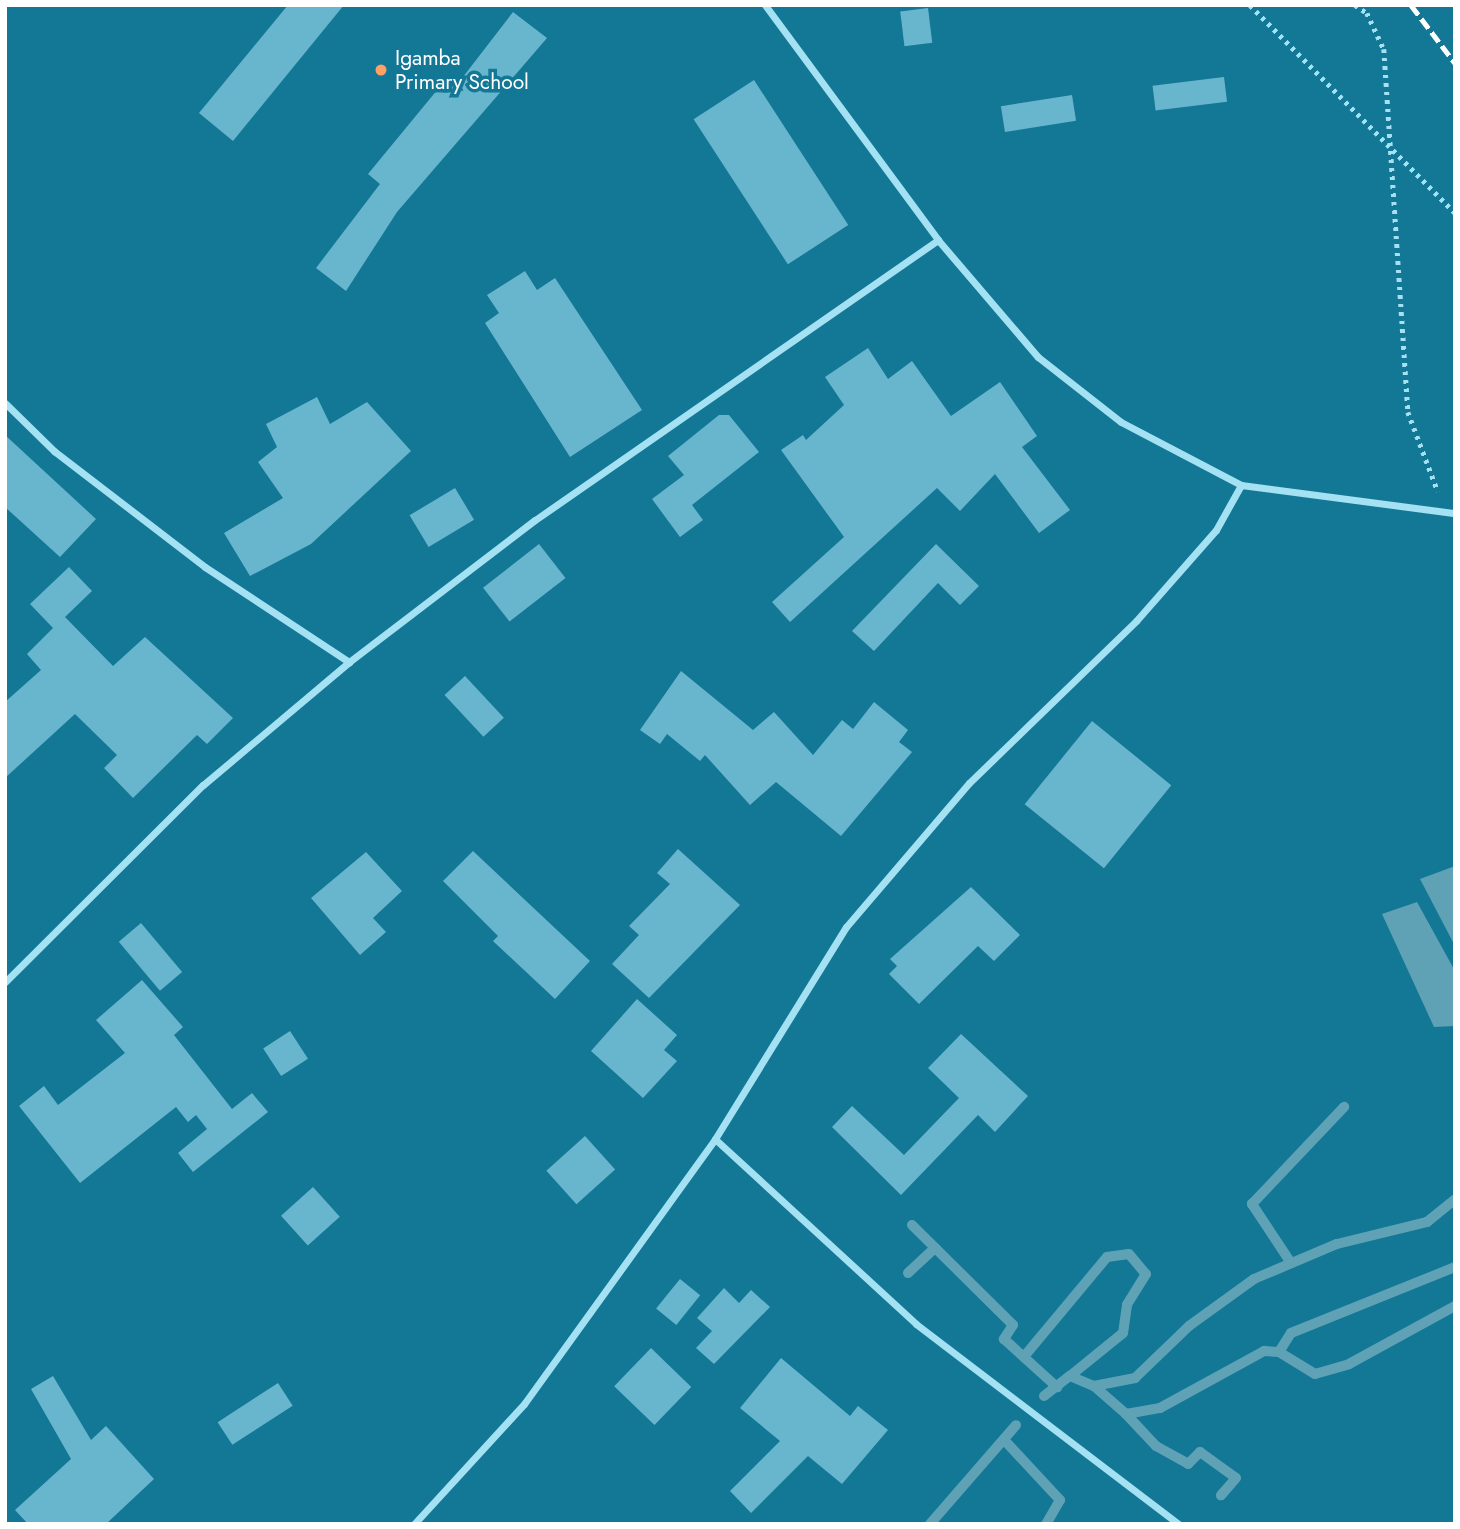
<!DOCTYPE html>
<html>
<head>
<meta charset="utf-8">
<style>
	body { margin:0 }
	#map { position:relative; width:1460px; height:1529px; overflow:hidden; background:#137796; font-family:Jost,sans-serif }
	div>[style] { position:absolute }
	.water>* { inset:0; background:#5fa2b6 }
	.stream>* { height:10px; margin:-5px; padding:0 5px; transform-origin:5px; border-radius:5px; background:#5fa2b6 }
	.building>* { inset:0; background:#68b6cd; transform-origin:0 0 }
	.path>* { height:4.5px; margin-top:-2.25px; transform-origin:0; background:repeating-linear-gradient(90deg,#a3e1f3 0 3.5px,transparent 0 8.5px) }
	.street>* { height:7px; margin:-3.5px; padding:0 3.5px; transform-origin:3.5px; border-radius:3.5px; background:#a3e1f3 }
	.rail>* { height:5px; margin-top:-2.5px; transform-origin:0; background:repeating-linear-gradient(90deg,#fff 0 12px,transparent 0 17px) }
	.dots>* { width:19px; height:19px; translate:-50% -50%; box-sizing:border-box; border:4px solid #137796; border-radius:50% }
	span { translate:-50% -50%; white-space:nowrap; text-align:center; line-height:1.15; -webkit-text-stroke:7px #137796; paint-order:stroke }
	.poi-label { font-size:21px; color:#fff }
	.left { translate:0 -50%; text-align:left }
	.frame { position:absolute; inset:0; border:7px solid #fff; pointer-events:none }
</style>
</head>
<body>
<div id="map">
	<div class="water">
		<i style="clip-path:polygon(1455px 866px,1455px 946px,1420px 879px)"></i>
		<i style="clip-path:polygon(1417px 902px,1455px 971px,1455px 1026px,1434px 1027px,1382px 914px)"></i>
	</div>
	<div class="stream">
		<i style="left:912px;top:1225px;width:142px;rotate:44.7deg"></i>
		<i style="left:1013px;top:1325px;width:17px;rotate:123deg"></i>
		<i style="left:1004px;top:1339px;width:72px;rotate:42.2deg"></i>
		<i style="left:1291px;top:1263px;width:71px;rotate:-123.5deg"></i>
		<i style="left:1252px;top:1204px;width:134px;rotate:-46.5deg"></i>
		<i style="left:908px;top:1273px;width:37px;rotate:-43deg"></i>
		<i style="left:1279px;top:1352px;width:22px;rotate:-58deg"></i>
		<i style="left:1291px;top:1333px;width:177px;rotate:-21.9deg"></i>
		<i style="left:1027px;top:1353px;width:125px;rotate:-50.2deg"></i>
		<i style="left:1107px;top:1257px;width:22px;rotate:-8deg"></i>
		<i style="left:1129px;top:1254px;width:26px;rotate:50deg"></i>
		<i style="left:1146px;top:1274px;width:36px;rotate:122deg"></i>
		<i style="left:1127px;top:1305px;width:28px;rotate:98deg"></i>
		<i style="left:1123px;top:1333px;width:68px;rotate:140.9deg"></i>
		<i style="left:1094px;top:1386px;width:43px;rotate:41.2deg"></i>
		<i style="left:1126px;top:1414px;width:35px;rotate:-10deg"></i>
		<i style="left:1160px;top:1408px;width:119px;rotate:-28.7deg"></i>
		<i style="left:1264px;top:1351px;width:15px;rotate:4deg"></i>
		<i style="left:1279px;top:1352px;width:42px;rotate:31.4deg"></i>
		<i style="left:1315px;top:1374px;width:35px;rotate:-16deg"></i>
		<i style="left:1349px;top:1364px;width:121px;rotate:-28.7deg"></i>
		<i style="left:1044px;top:1396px;width:33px;rotate:-38deg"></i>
		<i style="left:1070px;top:1376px;width:26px;rotate:23deg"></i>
		<i style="left:1094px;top:1386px;width:42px;rotate:-11deg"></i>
		<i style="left:1135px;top:1378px;width:75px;rotate:-43.9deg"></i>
		<i style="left:1189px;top:1326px;width:80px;rotate:-35.9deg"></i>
		<i style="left:1254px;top:1279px;width:90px;rotate:-22.9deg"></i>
		<i style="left:1337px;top:1244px;width:93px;rotate:-13.7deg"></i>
		<i style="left:1427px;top:1222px;width:36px;rotate:-39deg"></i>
		<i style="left:1126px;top:1414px;width:44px;rotate:46.8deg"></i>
		<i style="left:1156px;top:1446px;width:37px;rotate:29deg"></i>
		<i style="left:1188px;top:1464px;width:17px;rotate:-45deg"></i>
		<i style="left:1200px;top:1452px;width:44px;rotate:35.8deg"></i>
		<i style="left:1236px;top:1478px;width:23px;rotate:131deg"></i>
		<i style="left:1007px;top:1443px;width:78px;rotate:47.1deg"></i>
		<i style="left:1060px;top:1500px;width:28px;rotate:120deg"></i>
		<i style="left:930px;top:1524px;width:131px;rotate:-49deg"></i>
	</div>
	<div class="building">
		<i style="clip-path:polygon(288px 5px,344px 5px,233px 141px,199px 113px)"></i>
		<i style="left:928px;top:8px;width:35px;height:28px;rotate:83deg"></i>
		<i style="clip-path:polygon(513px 12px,547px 38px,397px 212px,346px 291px,316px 268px,380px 184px,368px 174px,447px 78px,456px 86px)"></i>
		<i style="left:1224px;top:77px;width:25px;height:72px;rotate:83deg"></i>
		<i style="left:754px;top:80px;width:173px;height:72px;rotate:57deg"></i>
		<i style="left:1072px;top:95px;width:26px;height:72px;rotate:81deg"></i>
		<i style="clip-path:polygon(525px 271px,537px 290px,555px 278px,642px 410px,570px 457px,485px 323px,499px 313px,487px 295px)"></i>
		<i style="clip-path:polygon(868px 348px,888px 379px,912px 361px,951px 416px,1000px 382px,1037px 436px,1022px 447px,1070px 510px,1039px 533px,995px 474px,960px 511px,937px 488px,790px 622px,772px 602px,844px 537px,781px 450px,803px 435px,806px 440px,844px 405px,825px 377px)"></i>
		<i style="clip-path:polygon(317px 397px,330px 424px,367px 402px,411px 451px,311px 544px,250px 576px,224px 533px,283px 498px,258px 462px,277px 447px,266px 424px)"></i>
		<i style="clip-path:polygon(719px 415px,729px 415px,759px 452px,692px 505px,703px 520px,680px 537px,652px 499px,684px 475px,668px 456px)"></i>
		<i style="clip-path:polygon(5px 435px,96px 519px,60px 557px,5px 507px)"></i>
		<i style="left:455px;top:488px;width:37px;height:53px;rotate:59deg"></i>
		<i style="left:539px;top:544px;width:43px;height:71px;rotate:52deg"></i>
		<i style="clip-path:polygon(936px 544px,979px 586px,960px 605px,938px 583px,874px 651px,852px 631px)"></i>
		<i style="clip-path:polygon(69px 567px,92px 591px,65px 617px,113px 666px,145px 637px,233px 718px,207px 744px,197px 735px,133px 798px,104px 768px,117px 755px,75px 714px,5px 778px,5px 702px,41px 670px,27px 654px,53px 628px,30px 604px)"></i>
		<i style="clip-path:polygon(681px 671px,753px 730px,774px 712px,813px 755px,842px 720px,853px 729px,874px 702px,908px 730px,899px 742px,912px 752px,841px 836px,776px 782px,750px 805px,705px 755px,700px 761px,667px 734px,660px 744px,640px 730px)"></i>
		<i style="left:465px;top:676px;width:57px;height:28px;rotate:47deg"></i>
		<i style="left:1092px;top:721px;width:102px;height:107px;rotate:39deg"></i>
		<i style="clip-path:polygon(678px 849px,740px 905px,649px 998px,612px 964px,639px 935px,629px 926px,670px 884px,657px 873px)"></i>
		<i style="clip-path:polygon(473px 851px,590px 961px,555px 999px,493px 941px,498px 936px,443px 881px)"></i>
		<i style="clip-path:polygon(366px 852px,402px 891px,373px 918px,386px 932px,360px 955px,311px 898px)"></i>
		<i style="clip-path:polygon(971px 887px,1020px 935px,994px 961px,978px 946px,919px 1004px,889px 974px,897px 966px,890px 959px)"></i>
		<i style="left:141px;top:923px;width:64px;height:29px;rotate:50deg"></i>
		<i style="clip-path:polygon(142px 980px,183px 1027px,174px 1035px,232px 1109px,252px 1093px,268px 1112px,193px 1172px,178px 1153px,207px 1129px,196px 1115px,188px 1122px,176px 1107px,80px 1183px,19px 1106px,44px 1086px,58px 1105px,125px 1053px,96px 1020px)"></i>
		<i style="clip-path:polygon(637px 999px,677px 1035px,664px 1050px,677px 1061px,643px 1098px,591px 1051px)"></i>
		<i style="left:290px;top:1031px;width:33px;height:32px;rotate:57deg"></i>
		<i style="clip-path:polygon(961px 1034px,1028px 1096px,995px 1132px,978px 1115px,901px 1195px,832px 1127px,852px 1106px,904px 1155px,959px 1098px,928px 1068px)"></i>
		<i style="left:585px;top:1136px;width:45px;height:52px;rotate:48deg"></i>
		<i style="left:313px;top:1187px;width:40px;height:43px;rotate:48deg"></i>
		<i style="left:680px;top:1279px;width:26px;height:38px;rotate:39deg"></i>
		<i style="clip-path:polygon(724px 1288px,739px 1303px,751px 1290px,770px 1307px,714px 1364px,696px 1348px,712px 1331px,697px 1318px)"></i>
		<i style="left:651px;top:1348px;width:56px;height:53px;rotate:44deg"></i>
		<i style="clip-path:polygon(781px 1358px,850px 1416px,858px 1406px,888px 1430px,842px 1484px,808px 1456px,751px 1513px,730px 1491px,780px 1441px,740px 1408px)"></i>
		<i style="clip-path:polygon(53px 1376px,91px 1440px,106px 1426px,154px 1479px,106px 1524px,28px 1524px,15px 1510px,71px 1459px,31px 1389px)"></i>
		<i style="left:278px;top:1383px;width:27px;height:72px;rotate:57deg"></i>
	</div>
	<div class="path">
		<i style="left:1250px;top:5px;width:292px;rotate:45.4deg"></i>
		<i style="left:1355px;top:5px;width:14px;rotate:34deg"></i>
		<i style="left:1367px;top:13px;width:40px;rotate:65deg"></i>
		<i style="left:1384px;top:49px;width:364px;rotate:86.2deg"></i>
		<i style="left:1408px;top:412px;width:85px;rotate:69.4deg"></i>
	</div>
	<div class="street">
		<i style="left:765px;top:5px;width:292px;rotate:53.6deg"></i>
		<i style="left:938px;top:240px;width:154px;rotate:49.5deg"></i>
		<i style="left:1038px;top:357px;width:105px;rotate:38.1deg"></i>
		<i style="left:1121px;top:422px;width:136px;rotate:27.7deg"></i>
		<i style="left:1241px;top:485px;width:216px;rotate:7.5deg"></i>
		<i style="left:5px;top:403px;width:69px;rotate:44.4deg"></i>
		<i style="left:54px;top:451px;width:190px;rotate:37.5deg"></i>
		<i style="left:205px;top:567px;width:173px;rotate:33.4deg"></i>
		<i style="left:5px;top:982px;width:279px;rotate:-44.9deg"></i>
		<i style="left:203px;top:785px;width:191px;rotate:-40.1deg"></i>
		<i style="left:349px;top:662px;width:234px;rotate:-37.4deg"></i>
		<i style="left:535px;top:520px;width:491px;rotate:-34.8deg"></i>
		<i style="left:715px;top:1139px;width:273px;rotate:42.6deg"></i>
		<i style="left:916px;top:1324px;width:330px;rotate:37.3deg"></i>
		<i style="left:414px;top:1524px;width:163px;rotate:-47.5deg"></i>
		<i style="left:524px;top:1404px;width:327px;rotate:-54.2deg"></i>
		<i style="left:715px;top:1139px;width:249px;rotate:-58.3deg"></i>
		<i style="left:846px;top:927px;width:189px;rotate:-49.5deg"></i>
		<i style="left:969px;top:783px;width:233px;rotate:-44.1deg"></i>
		<i style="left:1136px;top:621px;width:121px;rotate:-48.7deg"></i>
		<i style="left:1216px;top:530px;width:51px;rotate:-60.9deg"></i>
	</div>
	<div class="rail">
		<i style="left:1411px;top:5px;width:73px;rotate:52.8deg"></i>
	</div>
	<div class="dots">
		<i style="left:381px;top:70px;background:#ffa165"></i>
	</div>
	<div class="poi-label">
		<span class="left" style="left:395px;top:70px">Igamba<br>Primary School</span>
	</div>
	<div class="frame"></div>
</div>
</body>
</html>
